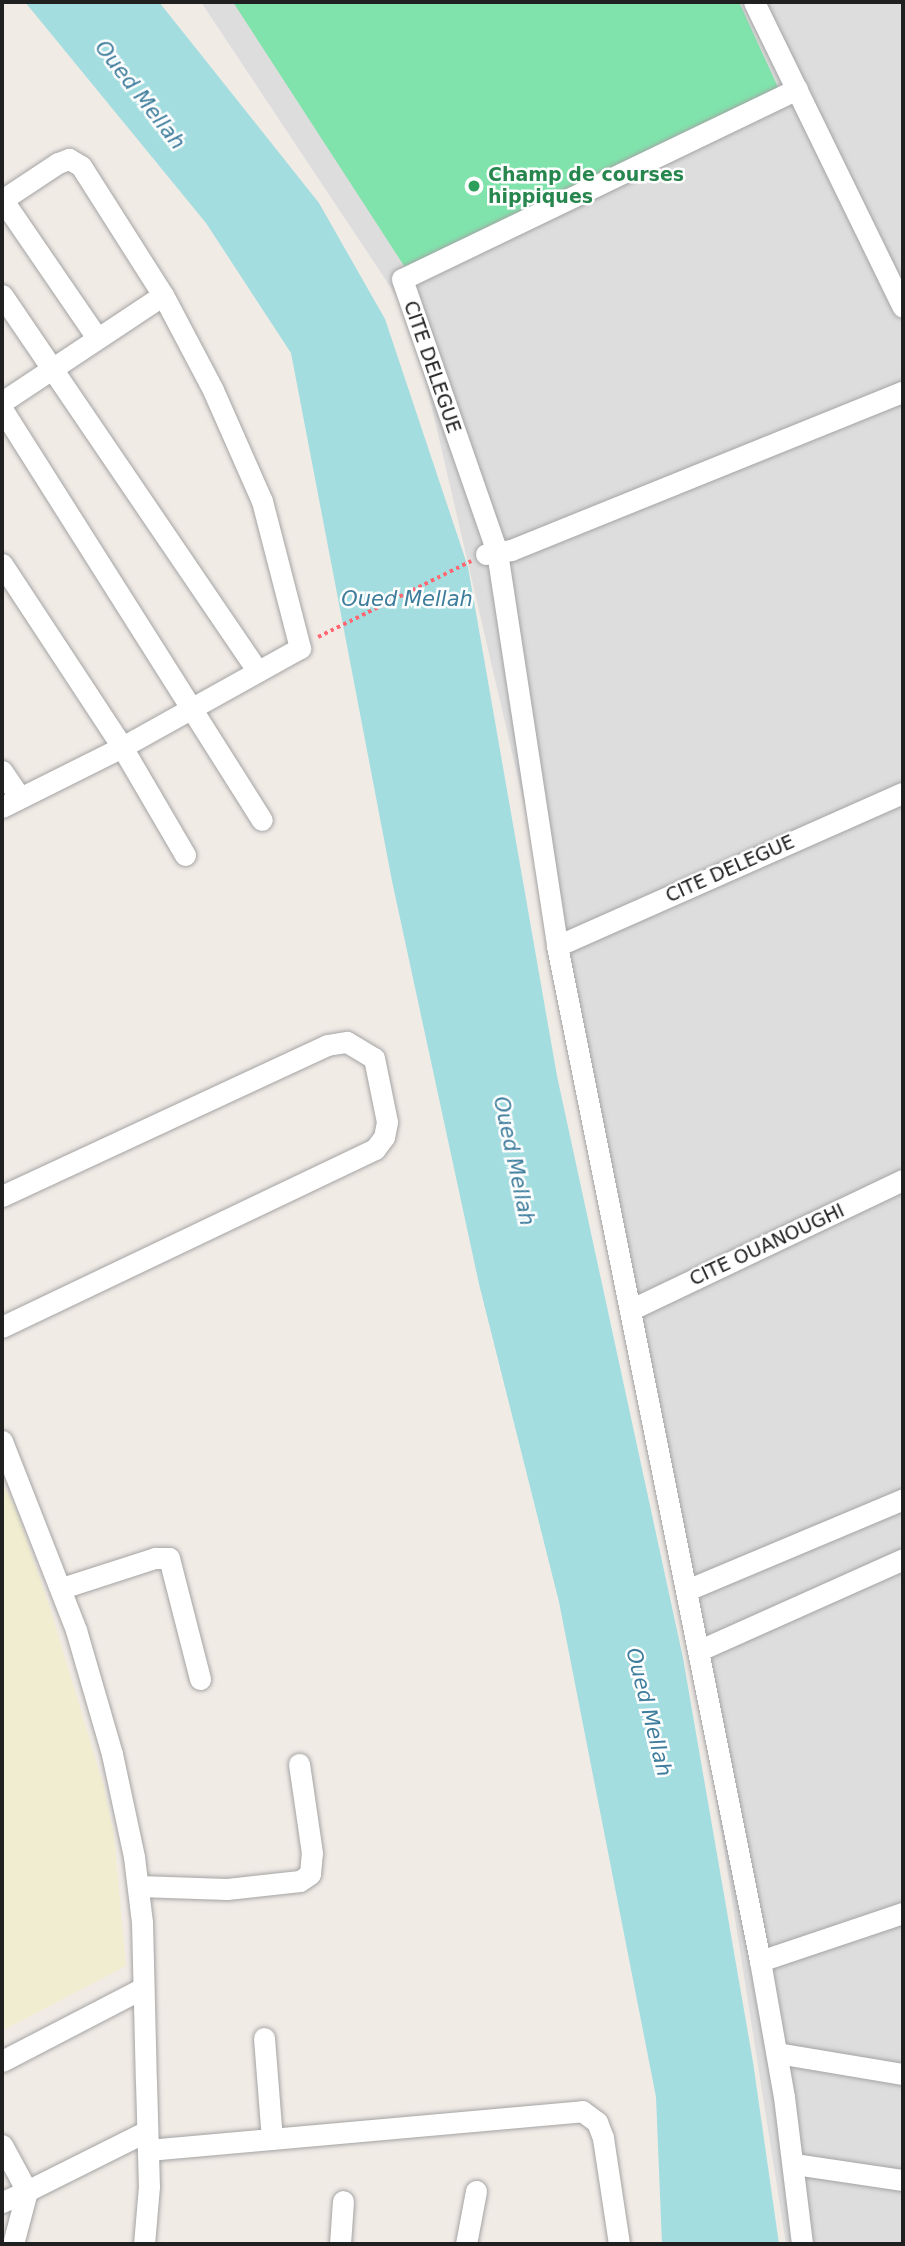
<!DOCTYPE html>
<html>
<head>
<meta charset="utf-8">
<style>
	body { margin:0 }
	#map { position:relative; width:905px; height:2246px; overflow:hidden; background:#f1ebe6; font-family:"DejaVu Sans",sans-serif }
	div>[style] { position:absolute }
	.residential>* { inset:0; background:#dedddd }
	.farmland>* { inset:0; background:#f0edd0 }
	.pitch>* { inset:0; background:#80e3ac }
	.water>* { inset:0; background:#a4dde0 }
	.path>* { height:3.5px; margin-top:-1.75px; transform-origin:0; background:repeating-linear-gradient(90deg,#ff6872 0 3.5px,transparent 0 7px) }
	.roads { filter:drop-shadow(0 0 2px #a4a4a4) drop-shadow(0 0 2px #a4a4a4) }
	.minor>* { height:21px; margin:-10.5px; padding:0 10.5px; transform-origin:10.5px; border-radius:10.5px; background:#fff }
	.dots>* { width:19px; height:19px; translate:-50% -50%; box-sizing:border-box; border:4px solid #fff; border-radius:50% }
	span { translate:-50% -50%; white-space:nowrap; text-align:center; line-height:1.15; -webkit-text-stroke:5px #fff; paint-order:stroke }
	.leisure-label { font-size:19px; color:#27864d; font-weight:700 }
	.left { translate:0 -50%; text-align:left }
	.street-label { font-size:19px; color:#202020 }
	.water-label { font-size:21px; color:#3e7d9c; font-style:italic }
	.frame { position:absolute; inset:0; border:4px solid #202020; pointer-events:none }
</style>
</head>
<body>
<div id="map">
	<div class="residential">
		<i style="clip-path:polygon(201px 2px,903px 2px,903px 2244px,786px 2244px,693px 1651px,550px 916px,411px 318px)"></i>
	</div>
	<div class="farmland">
		<i style="clip-path:polygon(2px 1484px,15px 1506px,51px 1611px,104px 1787px,114px 1835px,126px 1966px,2px 2031px)"></i>
	</div>
	<div class="pitch">
		<i style="clip-path:polygon(233px 2px,739px 2px,782px 96px,410px 275px)"></i>
	</div>
	<div class="water">
		<i style="clip-path:polygon(25px 2px,159px 2px,319px 203px,385px 319px,468px 567px,557px 1076px,683px 1658px,753px 2062px,779px 2244px,662px 2244px,656px 2097px,559px 1602px,479px 1284px,392px 881px,291px 353px,206px 223px)"></i>
	</div>
	<div class="path">
		<i style="left:318px;top:637px;width:171px;rotate:-26.4deg"></i>
	</div>
	<div class="roads">
		<div class="minor">
			<i style="left:754px;top:2px;width:339px;rotate:64deg"></i>
			<i style="left:797px;top:89px;width:438px;rotate:154.3deg"></i>
			<i style="left:402px;top:279px;width:289px;rotate:70.8deg"></i>
			<i style="left:497px;top:552px;width:399px;rotate:81.3deg"></i>
			<i style="left:557px;top:946px;width:1035px;rotate:78.69deg"></i>
			<i style="left:760px;top:1961px;width:138px;rotate:80deg"></i>
			<i style="left:784px;top:2097px;width:148px;rotate:83deg"></i>
			<i style="left:2px;top:199px;width:168px;rotate:55.6deg"></i>
			<i style="left:2px;top:200px;width:67px;rotate:-33.5deg"></i>
			<i style="left:58px;top:163px;width:12px;rotate:-20deg"></i>
			<i style="left:69px;top:159px;width:14px;rotate:30deg"></i>
			<i style="left:81px;top:166px;width:153px;rotate:57.6deg"></i>
			<i style="left:163px;top:295px;width:107px;rotate:62.2deg"></i>
			<i style="left:213px;top:390px;width:121px;rotate:66.2deg"></i>
			<i style="left:262px;top:501px;width:152px;rotate:75.5deg"></i>
			<i style="left:300px;top:648px;width:204px;rotate:150.9deg"></i>
			<i style="left:122px;top:747px;width:134px;rotate:153.4deg"></i>
			<i style="left:2px;top:295px;width:455px;rotate:55.8deg"></i>
			<i style="left:2px;top:402px;width:193px;rotate:-33.6deg"></i>
			<i style="left:2px;top:409px;width:486px;rotate:57.7deg"></i>
			<i style="left:486px;top:554px;width:25px;rotate:-9deg"></i>
			<i style="left:511px;top:550px;width:423px;rotate:-22deg"></i>
			<i style="left:2px;top:564px;width:219px;rotate:56.7deg"></i>
			<i style="left:122px;top:747px;width:125px;rotate:59.7deg"></i>
			<i style="left:2px;top:771px;width:32px;rotate:56deg"></i>
			<i style="left:557px;top:946px;width:378px;rotate:-23.9deg"></i>
			<i style="left:2px;top:1196px;width:358px;rotate:-24.9deg"></i>
			<i style="left:327px;top:1045px;width:20px;rotate:-9deg"></i>
			<i style="left:347px;top:1042px;width:31px;rotate:31deg"></i>
			<i style="left:374px;top:1058px;width:65px;rotate:78.5deg"></i>
			<i style="left:387px;top:1122px;width:15px;rotate:101deg"></i>
			<i style="left:384px;top:1137px;width:15px;rotate:127deg"></i>
			<i style="left:375px;top:1149px;width:413px;rotate:154.5deg"></i>
			<i style="left:630px;top:1310px;width:302px;rotate:-25.5deg"></i>
			<i style="left:2px;top:1441px;width:203px;rotate:68.6deg"></i>
			<i style="left:76px;top:1630px;width:129px;rotate:73.8deg"></i>
			<i style="left:112px;top:1754px;width:105px;rotate:77.9deg"></i>
			<i style="left:134px;top:1857px;width:65px;rotate:83deg"></i>
			<i style="left:142px;top:1922px;width:159px;rotate:88.6deg"></i>
			<i style="left:146px;top:2081px;width:105px;rotate:88.4deg"></i>
			<i style="left:149px;top:2186px;width:58px;rotate:94.9deg"></i>
			<i style="left:62px;top:1588px;width:98px;rotate:-17.9deg"></i>
			<i style="left:155px;top:1558px;width:14px"></i>
			<i style="left:169px;top:1558px;width:125px;rotate:75.6deg"></i>
			<i style="left:687px;top:1590px;width:234px;rotate:-22.8deg"></i>
			<i style="left:700px;top:1650px;width:222px;rotate:-24.1deg"></i>
			<i style="left:138px;top:1886px;width:89px;rotate:1.9deg"></i>
			<i style="left:227px;top:1889px;width:73px;rotate:-6.3deg"></i>
			<i style="left:300px;top:1881px;width:12px;rotate:-35deg"></i>
			<i style="left:310px;top:1874px;width:21px;rotate:-85deg"></i>
			<i style="left:312px;top:1853px;width:90px;rotate:-98.3deg"></i>
			<i style="left:760px;top:1961px;width:151px;rotate:-18.6deg"></i>
			<i style="left:264px;top:2038px;width:101px;rotate:85.5deg"></i>
			<i style="left:777px;top:2053px;width:128px;rotate:9.5deg"></i>
			<i style="left:2px;top:2061px;width:159px;rotate:-27.4deg"></i>
			<i style="left:2px;top:2145px;width:52px;rotate:61.5deg"></i>
			<i style="left:27px;top:2191px;width:27px;rotate:156deg"></i>
			<i style="left:148px;top:2150px;width:436px;rotate:-5.1deg"></i>
			<i style="left:582px;top:2111px;width:19px;rotate:36deg"></i>
			<i style="left:597px;top:2122px;width:17px;rotate:69deg"></i>
			<i style="left:603px;top:2138px;width:107px;rotate:81.4deg"></i>
			<i style="left:794px;top:2164px;width:110px;rotate:8.4deg"></i>
			<i style="left:13px;top:2244px;width:55px;rotate:-75.2deg"></i>
			<i style="left:27px;top:2191px;width:134px;rotate:-26.6deg"></i>
			<i style="left:340px;top:2244px;width:43px;rotate:-86deg"></i>
			<i style="left:466px;top:2244px;width:54px;rotate:-79.3deg"></i>
		</div>
	</div>
	<div class="dots">
		<i style="left:474px;top:186px;background:#2e9e5b"></i>
	</div>
	<div class="leisure-label">
		<span class="left" style="left:488px;top:186px">Champ de courses<br>hippiques</span>
	</div>
	<div class="street-label">
		<span style="left:432px;top:367px;rotate:71deg">CITE DELEGUE</span>
		<span style="left:730px;top:869px;rotate:-24deg">CITE DELEGUE</span>
		<span style="left:767px;top:1245px;rotate:-25deg">CITE OUANOUGHI</span>
	</div>
	<div class="water-label">
		<span style="left:140px;top:95px;rotate:52deg">Oued Mellah</span>
		<span style="left:407px;top:599px">Oued Mellah</span>
		<span style="left:514px;top:1161px;rotate:78deg">Oued Mellah</span>
		<span style="left:649px;top:1712px;rotate:76deg">Oued Mellah</span>
	</div>
	<div class="frame"></div>
</div>
</body>
</html>
